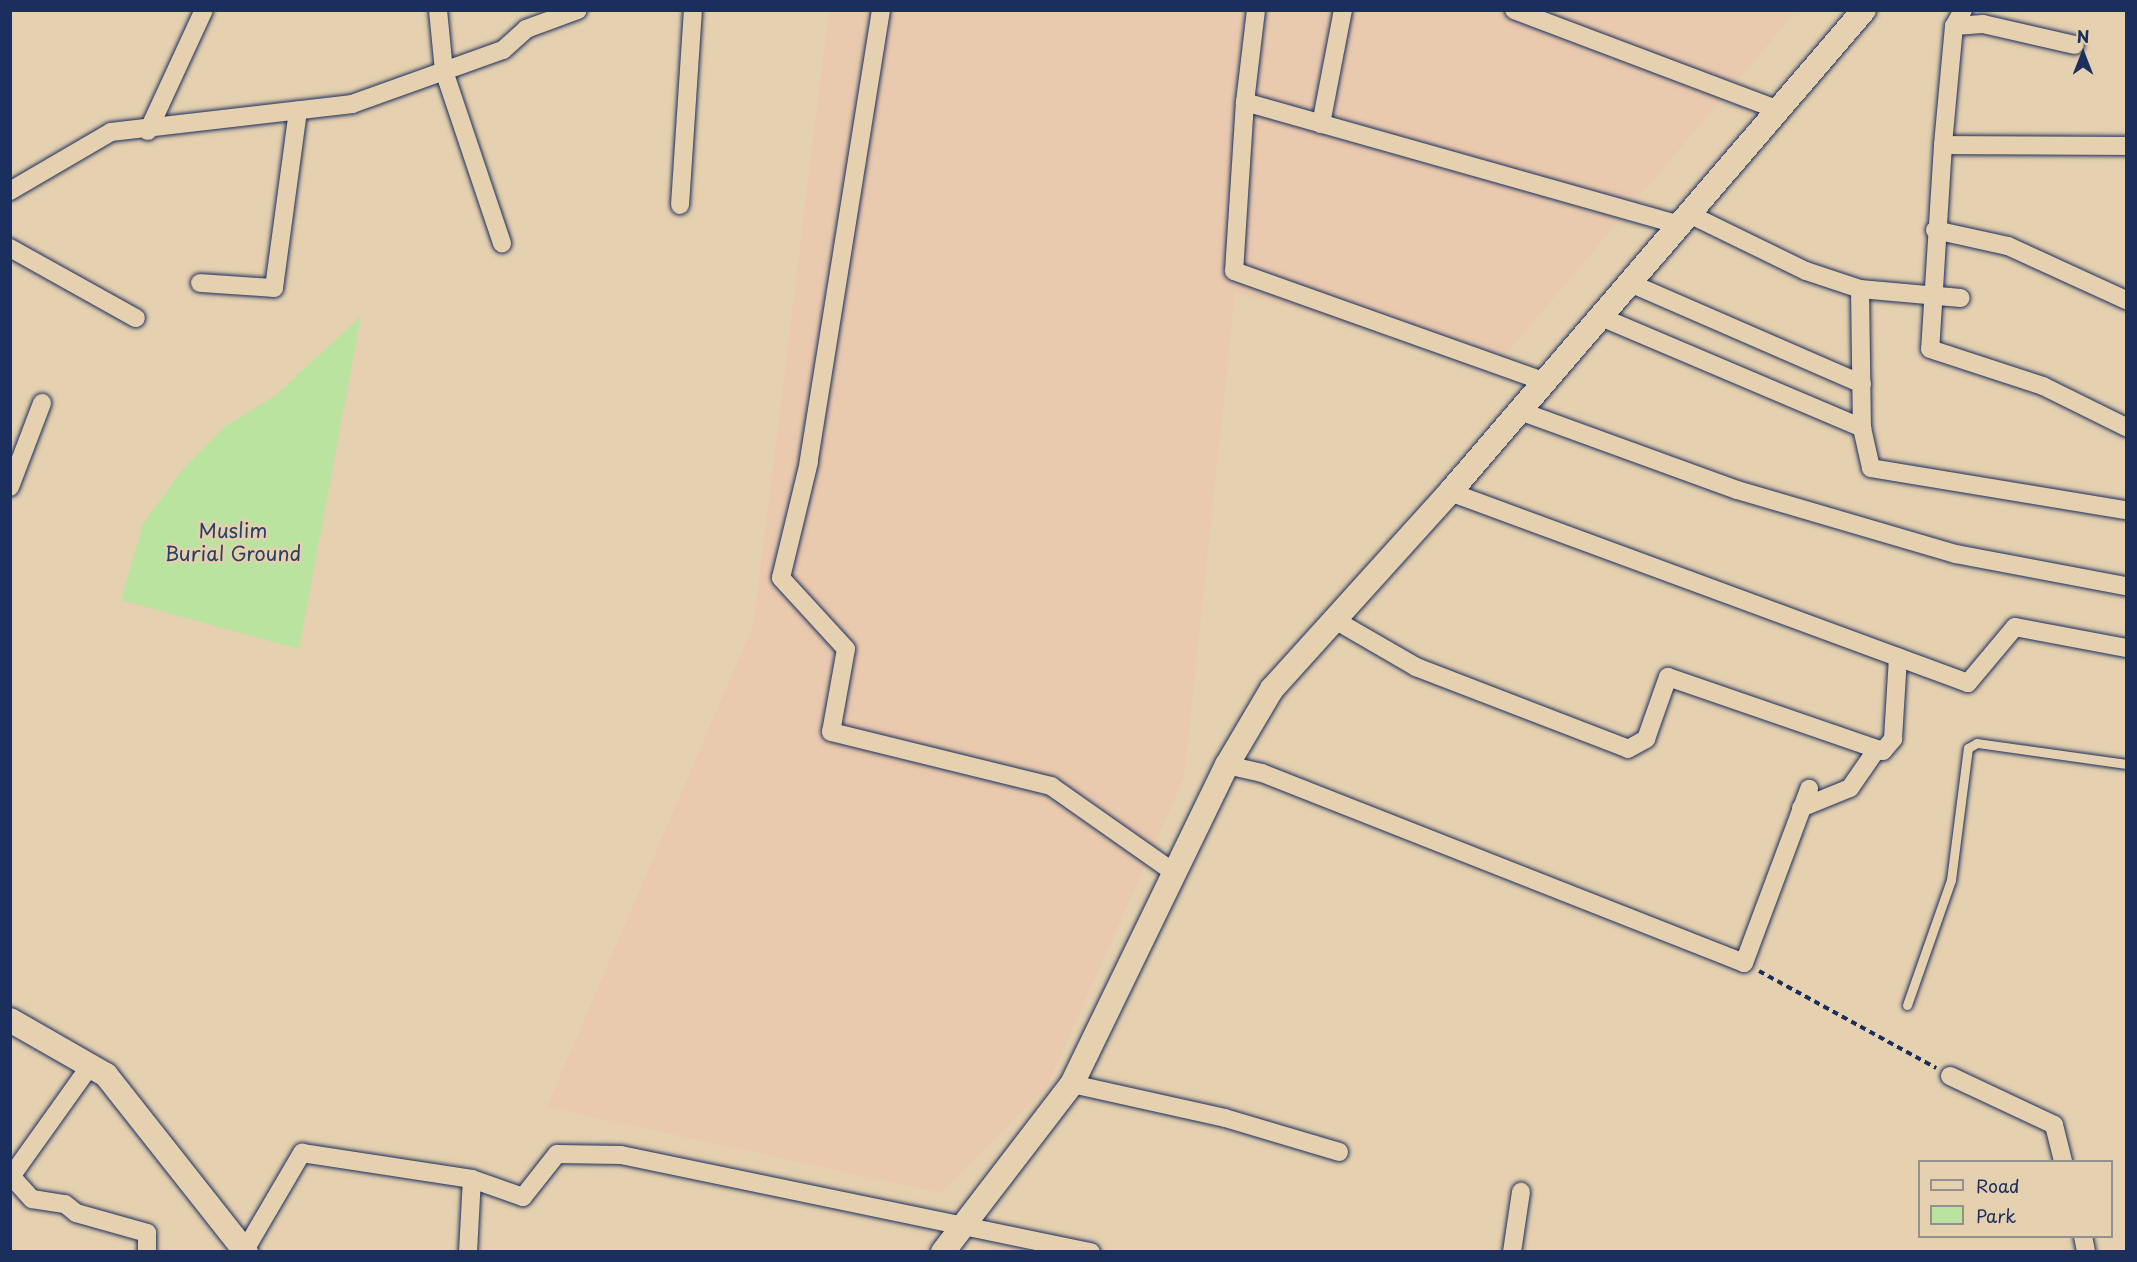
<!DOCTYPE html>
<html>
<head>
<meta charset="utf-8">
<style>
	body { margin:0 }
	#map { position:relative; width:2137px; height:1262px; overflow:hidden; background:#e5d0af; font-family:"Playpen Sans",sans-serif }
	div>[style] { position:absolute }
	.built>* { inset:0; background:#eacaae }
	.green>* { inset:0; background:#bae39f }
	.path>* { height:4px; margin-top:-2px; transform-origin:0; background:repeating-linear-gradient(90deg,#1b2f5e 0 6px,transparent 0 10.5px) }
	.roads { filter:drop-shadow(0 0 2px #1b2f5e) drop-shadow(0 0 2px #1b2f5e) }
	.lane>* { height:9px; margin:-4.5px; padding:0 4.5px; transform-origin:4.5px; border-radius:4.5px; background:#e5d0af }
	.street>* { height:18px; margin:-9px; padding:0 9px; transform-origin:9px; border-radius:9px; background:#e5d0af }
	.secondary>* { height:24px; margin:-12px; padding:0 12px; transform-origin:12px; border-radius:12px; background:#e5d0af }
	span { translate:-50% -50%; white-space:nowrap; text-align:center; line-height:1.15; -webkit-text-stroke:5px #e5d0af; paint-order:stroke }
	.park-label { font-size:20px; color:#2b4164 }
	.frame { position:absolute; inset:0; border:12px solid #1b2f5e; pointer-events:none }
	.legend { position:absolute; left:1918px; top:1160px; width:195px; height:78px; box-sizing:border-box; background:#e5d0af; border:2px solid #94908f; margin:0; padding:8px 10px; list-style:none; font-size:18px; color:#1b2f5e }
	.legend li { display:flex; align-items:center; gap:12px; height:30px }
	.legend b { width:30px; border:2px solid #94908f }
	.north { position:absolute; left:2053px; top:24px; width:60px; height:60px; -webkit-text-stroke:4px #e5d0af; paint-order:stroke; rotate:0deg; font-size:16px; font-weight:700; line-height:24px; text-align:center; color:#1b2f5e }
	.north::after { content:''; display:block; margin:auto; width:21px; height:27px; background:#1b2f5e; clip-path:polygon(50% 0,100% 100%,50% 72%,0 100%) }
</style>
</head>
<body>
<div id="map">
	<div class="built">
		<i style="clip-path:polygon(829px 11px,1796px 11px,1497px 365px,1235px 292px,1184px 778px,1047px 1086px,941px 1193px,547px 1107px,754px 623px)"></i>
	</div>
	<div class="green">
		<i style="clip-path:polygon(361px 316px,299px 649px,121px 600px,143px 524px,183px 469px,224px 427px,275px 396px)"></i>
	</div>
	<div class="path">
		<i style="left:1759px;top:971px;width:202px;rotate:28.7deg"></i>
	</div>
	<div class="roads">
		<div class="lane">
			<i style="left:1907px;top:1005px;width:133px;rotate:-70.6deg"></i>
			<i style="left:1951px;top:880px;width:133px;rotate:-82.7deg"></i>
			<i style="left:1968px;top:748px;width:10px;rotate:-29deg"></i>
			<i style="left:1977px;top:743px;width:150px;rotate:8deg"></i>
		</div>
		<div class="street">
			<i style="left:438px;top:10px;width:61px;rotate:84.4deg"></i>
			<i style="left:444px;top:71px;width:182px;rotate:71.4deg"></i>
			<i style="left:881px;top:10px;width:458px;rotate:99.1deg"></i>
			<i style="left:809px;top:462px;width:119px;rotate:103.6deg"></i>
			<i style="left:781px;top:578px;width:96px;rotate:47.5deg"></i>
			<i style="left:846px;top:649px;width:84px;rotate:100.2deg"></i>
			<i style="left:831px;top:732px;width:227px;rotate:13.8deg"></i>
			<i style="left:1051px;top:786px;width:153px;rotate:35.1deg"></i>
			<i style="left:1256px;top:10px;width:93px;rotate:96.8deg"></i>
			<i style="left:1245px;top:102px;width:452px;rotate:15.8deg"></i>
			<i style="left:1514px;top:10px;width:283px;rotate:20.7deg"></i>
			<i style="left:1963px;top:10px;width:18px;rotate:119deg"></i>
			<i style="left:1954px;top:26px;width:120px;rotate:95.3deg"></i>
			<i style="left:1943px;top:145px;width:204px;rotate:93.6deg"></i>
			<i style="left:1930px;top:349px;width:119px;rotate:18.1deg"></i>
			<i style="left:2043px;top:386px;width:93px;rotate:26.3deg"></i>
			<i style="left:1954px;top:26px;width:29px;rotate:-4deg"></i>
			<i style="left:1983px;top:24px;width:94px;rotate:12.9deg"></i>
			<i style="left:1245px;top:102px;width:169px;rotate:93.7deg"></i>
			<i style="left:1234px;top:271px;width:330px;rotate:19.6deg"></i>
			<i style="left:1321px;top:124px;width:116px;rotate:-79.1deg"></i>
			<i style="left:148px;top:131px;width:133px;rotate:-65.2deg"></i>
			<i style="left:1943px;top:145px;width:183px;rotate:0.3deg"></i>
			<i style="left:10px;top:191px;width:117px;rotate:-30.3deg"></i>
			<i style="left:111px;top:132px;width:243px;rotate:-6.6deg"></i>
			<i style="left:352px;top:104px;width:160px;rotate:-19.7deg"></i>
			<i style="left:503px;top:50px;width:31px;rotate:-42deg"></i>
			<i style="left:526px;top:29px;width:55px;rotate:-20.1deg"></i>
			<i style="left:680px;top:205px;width:195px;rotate:-86.2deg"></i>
			<i style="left:1689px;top:214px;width:130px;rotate:26deg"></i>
			<i style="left:1806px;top:271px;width:57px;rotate:18.4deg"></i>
			<i style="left:1860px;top:289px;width:101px;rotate:5.1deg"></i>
			<i style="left:1935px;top:230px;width:75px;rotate:12.4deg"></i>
			<i style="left:2008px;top:246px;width:130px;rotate:24.6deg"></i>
			<i style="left:10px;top:248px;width:144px;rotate:29.1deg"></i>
			<i style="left:200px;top:283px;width:74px;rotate:3.9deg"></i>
			<i style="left:274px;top:288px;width:179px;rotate:-82.3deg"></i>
			<i style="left:1630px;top:283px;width:253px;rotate:23.5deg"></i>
			<i style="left:1860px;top:289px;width:139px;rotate:89.2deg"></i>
			<i style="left:1862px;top:428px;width:41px;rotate:77.3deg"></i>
			<i style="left:1871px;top:468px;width:258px;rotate:9.4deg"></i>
			<i style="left:1601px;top:317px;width:284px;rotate:23deg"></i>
			<i style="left:1520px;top:411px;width:231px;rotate:20deg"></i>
			<i style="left:1737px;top:490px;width:228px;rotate:16.3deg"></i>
			<i style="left:1956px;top:554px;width:173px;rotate:10.7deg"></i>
			<i style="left:10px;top:487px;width:90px;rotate:-69.1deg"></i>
			<i style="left:1450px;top:492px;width:552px;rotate:20.24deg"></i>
			<i style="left:1968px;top:683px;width:73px;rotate:-50deg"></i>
			<i style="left:2015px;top:627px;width:113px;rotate:10.7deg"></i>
			<i style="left:1335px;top:620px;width:94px;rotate:30.1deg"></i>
			<i style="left:1416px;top:667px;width:227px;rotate:21.1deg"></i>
			<i style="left:1628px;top:749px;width:21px;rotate:-29deg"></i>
			<i style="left:1646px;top:739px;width:66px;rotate:-70.5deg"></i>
			<i style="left:1668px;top:677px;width:227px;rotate:19deg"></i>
			<i style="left:1883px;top:751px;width:16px;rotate:-50deg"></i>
			<i style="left:1893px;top:739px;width:82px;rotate:-86.5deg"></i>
			<i style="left:1227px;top:765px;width:36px;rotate:13deg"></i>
			<i style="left:1262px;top:773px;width:518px;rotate:21.51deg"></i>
			<i style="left:1744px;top:963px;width:186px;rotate:-69.5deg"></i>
			<i style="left:1801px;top:808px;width:53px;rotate:-22.2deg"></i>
			<i style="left:1850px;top:788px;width:47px;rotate:-55.3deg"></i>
			<i style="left:1950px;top:1076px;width:115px;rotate:25.2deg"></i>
			<i style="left:2054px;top:1125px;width:38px;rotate:76deg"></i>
			<i style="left:1072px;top:1084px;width:157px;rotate:12.5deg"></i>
			<i style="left:1225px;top:1118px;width:119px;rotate:16.6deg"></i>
			<i style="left:12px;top:1177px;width:30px;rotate:48deg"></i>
			<i style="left:32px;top:1199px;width:33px;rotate:9deg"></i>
			<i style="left:65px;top:1204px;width:14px;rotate:39deg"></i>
			<i style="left:76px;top:1213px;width:74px;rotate:15.7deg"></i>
			<i style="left:147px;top:1233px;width:19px;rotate:90deg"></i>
			<i style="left:10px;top:1178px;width:138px;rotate:-54.5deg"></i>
			<i style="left:2083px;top:1236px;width:16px;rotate:79deg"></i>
			<i style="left:245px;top:1250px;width:113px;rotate:-59.6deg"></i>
			<i style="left:302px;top:1153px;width:172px;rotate:8.7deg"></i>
			<i style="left:472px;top:1179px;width:54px;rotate:19.4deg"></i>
			<i style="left:523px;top:1197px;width:55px;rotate:-51.7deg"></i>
			<i style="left:557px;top:1154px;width:64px;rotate:0.9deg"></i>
			<i style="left:621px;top:1155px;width:480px;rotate:11.7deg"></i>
			<i style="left:468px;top:1252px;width:73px;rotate:-86.9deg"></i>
			<i style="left:1512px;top:1252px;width:61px;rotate:-81.5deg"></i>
		</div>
		<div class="secondary">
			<i style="left:10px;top:1020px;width:111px;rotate:29.8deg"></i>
			<i style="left:106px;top:1075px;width:226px;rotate:51.7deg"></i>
			<i style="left:943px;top:1252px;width:212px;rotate:-52.5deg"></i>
			<i style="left:1072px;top:1084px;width:355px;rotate:-64.1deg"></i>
			<i style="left:1227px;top:765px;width:88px;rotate:-59.4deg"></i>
			<i style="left:1272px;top:689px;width:266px;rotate:-47.9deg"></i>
			<i style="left:1450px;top:492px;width:635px;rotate:-49.34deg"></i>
		</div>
	</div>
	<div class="park-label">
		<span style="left:233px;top:542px">Muslim<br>Burial Ground</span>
	</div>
	<div class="frame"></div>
	<ul class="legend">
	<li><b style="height:8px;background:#e5d0af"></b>Road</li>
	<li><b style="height:16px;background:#bae39f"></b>Park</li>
	</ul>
	<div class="north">N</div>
</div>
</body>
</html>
